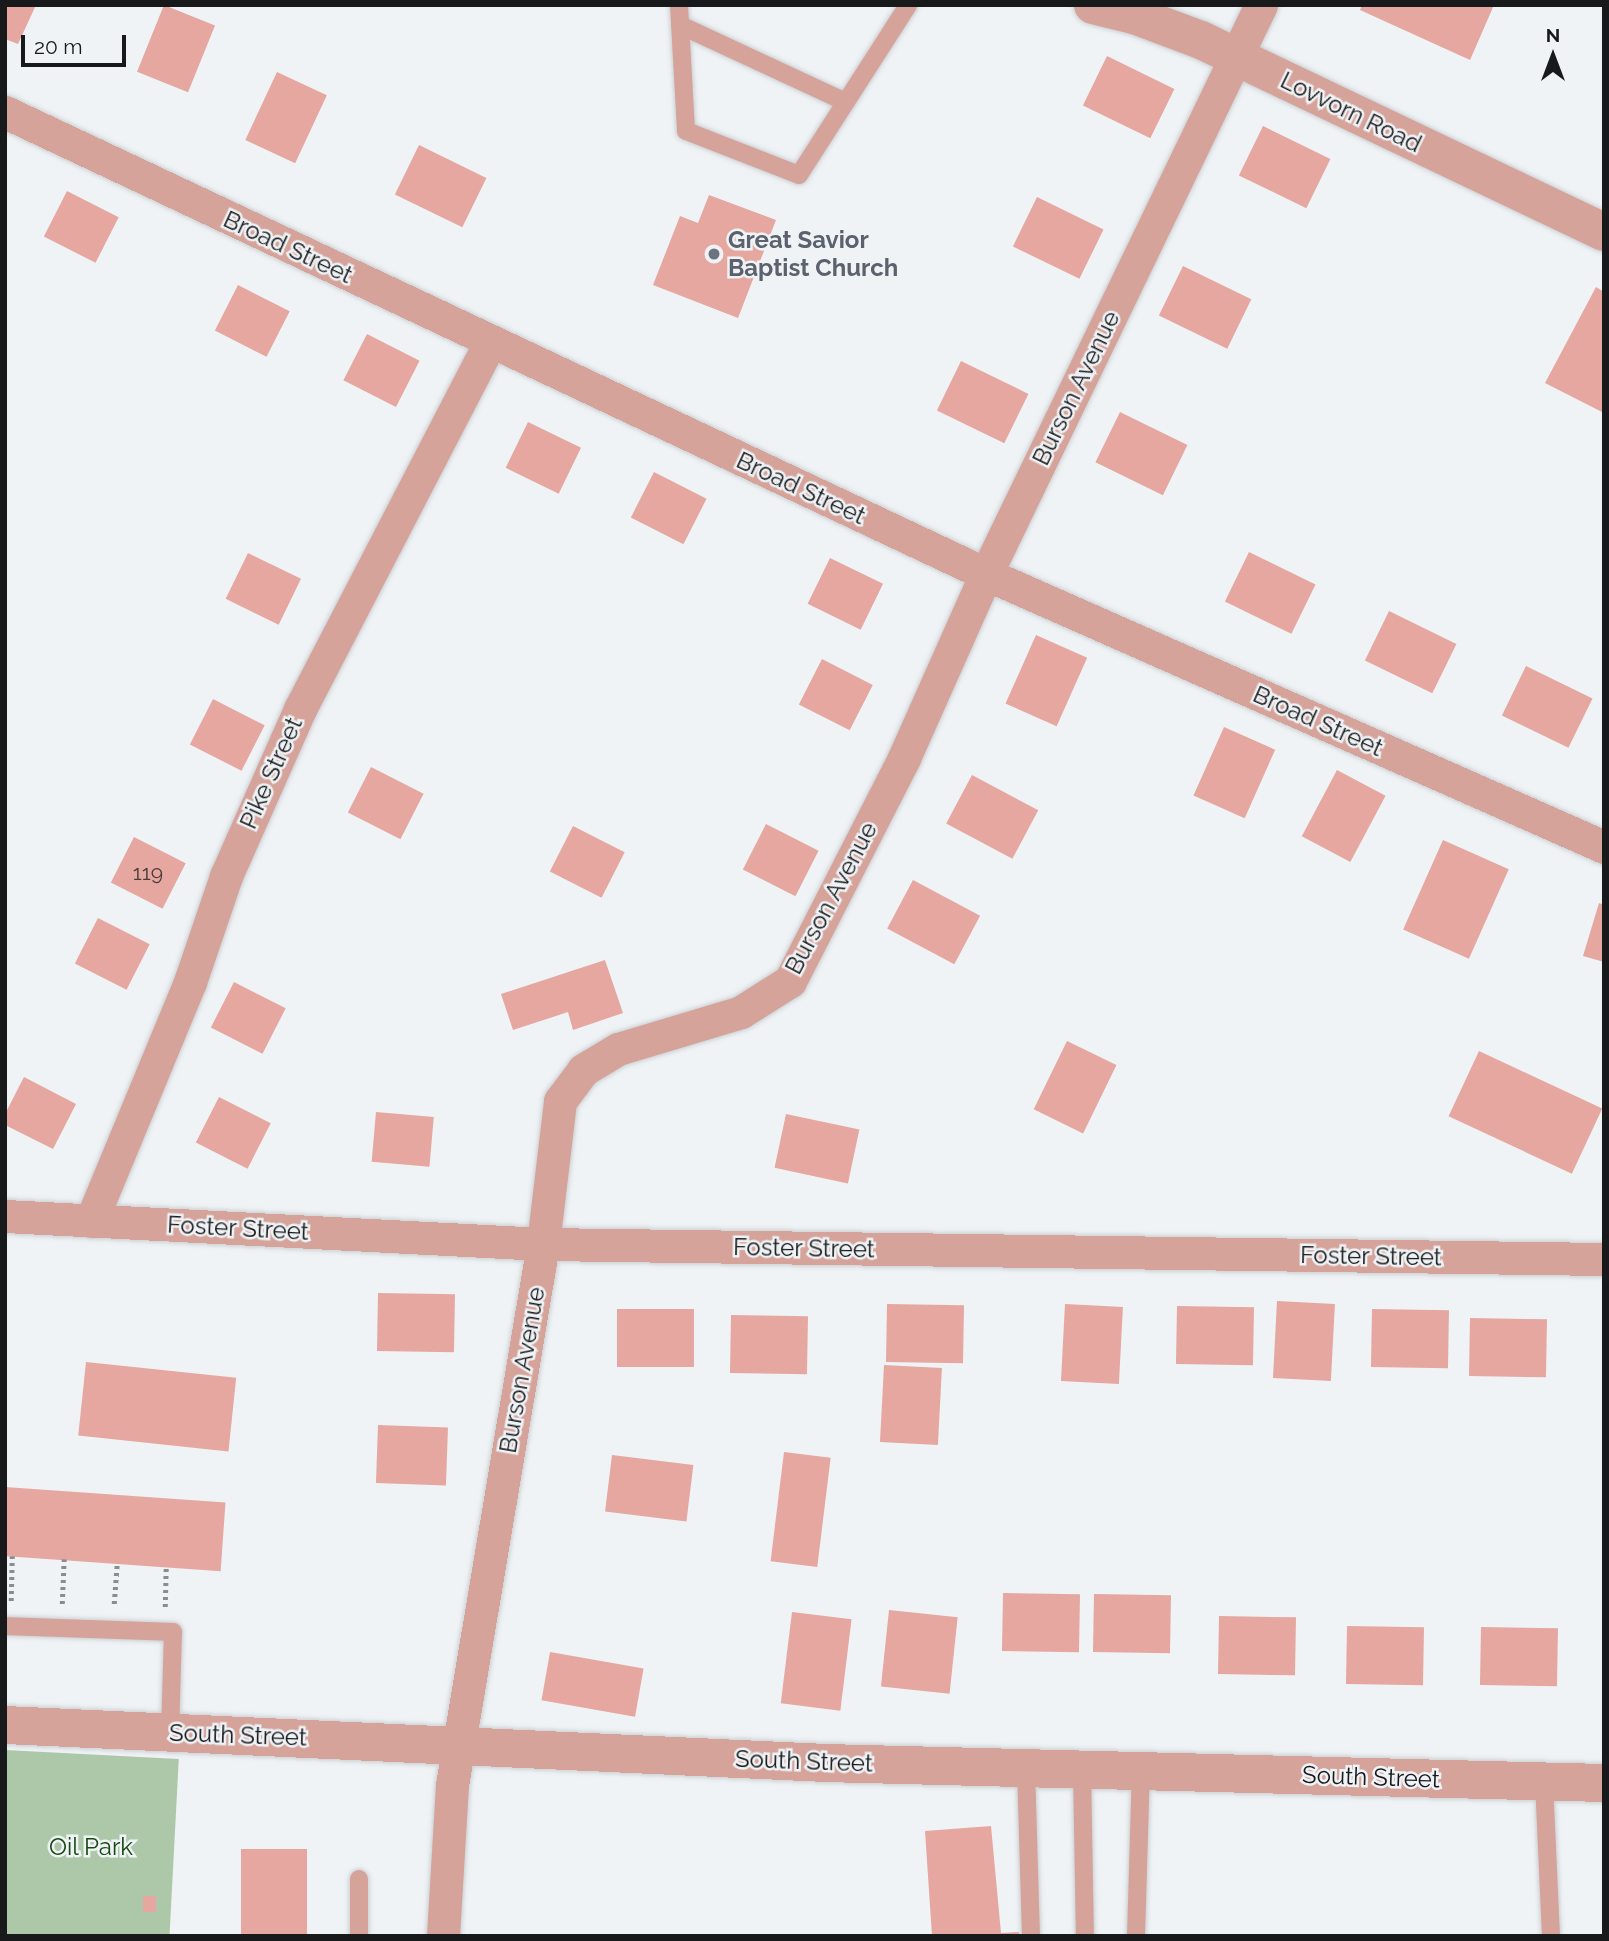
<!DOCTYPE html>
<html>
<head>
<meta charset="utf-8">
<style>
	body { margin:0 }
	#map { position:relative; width:1609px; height:1941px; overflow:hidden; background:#eff3f6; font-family:Raleway,sans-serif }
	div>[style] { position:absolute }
	.green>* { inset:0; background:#adc7a9; transform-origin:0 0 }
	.building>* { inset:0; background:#e5a7a0; transform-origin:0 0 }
	.path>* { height:4.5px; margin-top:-2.25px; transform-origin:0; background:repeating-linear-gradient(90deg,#8a8d8f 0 3.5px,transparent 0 7px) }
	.roads { filter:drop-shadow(0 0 2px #cdd0d3) drop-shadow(0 0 2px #cdd0d3) }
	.service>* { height:18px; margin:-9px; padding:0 9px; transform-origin:9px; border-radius:9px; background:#d5a39a }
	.minor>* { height:33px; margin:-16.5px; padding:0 16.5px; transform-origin:16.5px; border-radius:16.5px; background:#d5a39a }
	.tertiary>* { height:38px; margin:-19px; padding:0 19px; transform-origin:19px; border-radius:19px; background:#d5a39a }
	.dots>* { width:19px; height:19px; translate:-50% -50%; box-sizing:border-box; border:4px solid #eff3f6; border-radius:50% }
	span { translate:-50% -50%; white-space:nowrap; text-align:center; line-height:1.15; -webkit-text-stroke:5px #eff3f6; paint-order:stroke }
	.number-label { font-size:21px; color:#4b3c3c }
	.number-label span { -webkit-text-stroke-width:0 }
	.street-label { font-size:24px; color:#18191b }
	.worship-label { font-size:24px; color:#5b616d; font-weight:700 }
	.left { translate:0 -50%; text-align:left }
	.park-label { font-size:24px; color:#174b10 }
	.frame { position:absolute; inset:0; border:7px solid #18191b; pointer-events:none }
	.north { position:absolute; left:1518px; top:21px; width:70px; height:70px; -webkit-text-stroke:5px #eff3f6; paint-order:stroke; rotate:0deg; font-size:19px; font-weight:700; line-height:28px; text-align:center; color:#18191b }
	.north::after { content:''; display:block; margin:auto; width:24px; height:32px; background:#18191b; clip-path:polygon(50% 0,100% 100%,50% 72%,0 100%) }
	.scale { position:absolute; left:21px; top:35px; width:105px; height:32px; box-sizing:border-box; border:4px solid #18191b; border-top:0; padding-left:9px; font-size:21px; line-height:24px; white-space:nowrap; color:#18191b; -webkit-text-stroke:5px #eff3f6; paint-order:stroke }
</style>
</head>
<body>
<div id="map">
	<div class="green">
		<i style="left:5px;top:1750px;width:174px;height:186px;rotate:3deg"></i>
	</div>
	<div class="building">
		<i style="clip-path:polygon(5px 5px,36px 5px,18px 44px,5px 39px)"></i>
		<i style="left:164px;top:5px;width:55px;height:72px;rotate:22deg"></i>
		<i style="clip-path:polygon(1362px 5px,1494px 5px,1470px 60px,1360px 10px)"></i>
		<i style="left:1107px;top:56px;width:75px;height:55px;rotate:26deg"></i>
		<i style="left:277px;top:72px;width:55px;height:75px;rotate:25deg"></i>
		<i style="left:1263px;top:126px;width:75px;height:55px;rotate:26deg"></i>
		<i style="left:419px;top:145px;width:75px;height:55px;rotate:26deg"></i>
		<i style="left:67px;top:191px;width:58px;height:51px;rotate:27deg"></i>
		<i style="clip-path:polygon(709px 195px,776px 220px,738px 318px,653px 285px,680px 216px,698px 223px)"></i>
		<i style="left:1037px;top:197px;width:74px;height:55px;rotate:26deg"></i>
		<i style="left:1183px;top:266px;width:76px;height:55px;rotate:26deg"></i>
		<i style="left:238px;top:285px;width:58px;height:51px;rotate:27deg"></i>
		<i style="clip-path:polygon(1596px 287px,1604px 292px,1604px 413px,1545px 383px)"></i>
		<i style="left:367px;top:334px;width:59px;height:52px;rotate:27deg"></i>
		<i style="left:961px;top:361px;width:75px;height:55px;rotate:26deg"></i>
		<i style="left:1120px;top:412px;width:75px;height:56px;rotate:26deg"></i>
		<i style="left:528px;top:422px;width:59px;height:51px;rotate:26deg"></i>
		<i style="left:654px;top:472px;width:59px;height:51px;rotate:27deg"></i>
		<i style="left:1249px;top:552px;width:74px;height:55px;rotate:26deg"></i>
		<i style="left:248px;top:553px;width:59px;height:51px;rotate:26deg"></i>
		<i style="left:830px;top:558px;width:59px;height:51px;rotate:26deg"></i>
		<i style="left:1389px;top:611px;width:75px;height:55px;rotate:26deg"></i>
		<i style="left:1036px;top:635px;width:56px;height:75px;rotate:24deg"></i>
		<i style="left:822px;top:659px;width:57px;height:51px;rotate:27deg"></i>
		<i style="left:1526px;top:666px;width:74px;height:55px;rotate:26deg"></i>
		<i style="left:213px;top:699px;width:58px;height:51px;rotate:27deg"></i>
		<i style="left:1224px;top:727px;width:56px;height:75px;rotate:24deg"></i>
		<i style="left:371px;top:767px;width:59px;height:51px;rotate:27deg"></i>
		<i style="left:1337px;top:770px;width:55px;height:75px;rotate:28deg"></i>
		<i style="left:972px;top:775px;width:75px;height:55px;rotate:28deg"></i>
		<i style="left:766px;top:824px;width:59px;height:51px;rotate:27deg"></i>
		<i style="left:573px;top:826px;width:58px;height:51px;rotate:27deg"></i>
		<i style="left:134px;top:837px;width:58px;height:51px;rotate:27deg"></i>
		<i style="left:1443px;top:840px;width:72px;height:98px;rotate:24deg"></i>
		<i style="left:913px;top:880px;width:76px;height:55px;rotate:28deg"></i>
		<i style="clip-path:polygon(1599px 903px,1604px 905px,1604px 962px,1583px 956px)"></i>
		<i style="left:98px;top:918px;width:58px;height:51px;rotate:27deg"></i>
		<i style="clip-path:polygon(605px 960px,623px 1013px,573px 1030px,568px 1012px,513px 1030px,501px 994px)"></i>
		<i style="left:234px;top:982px;width:58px;height:51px;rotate:27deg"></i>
		<i style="left:1067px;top:1041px;width:55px;height:76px;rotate:26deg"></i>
		<i style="left:1479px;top:1051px;width:136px;height:72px;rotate:25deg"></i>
		<i style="clip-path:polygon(24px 1077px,76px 1104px,53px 1149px,5px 1125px,5px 1114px)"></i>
		<i style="left:219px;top:1097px;width:58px;height:51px;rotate:27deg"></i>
		<i style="left:376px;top:1112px;width:58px;height:50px;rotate:5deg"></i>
		<i style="left:786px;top:1114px;width:75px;height:55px;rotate:12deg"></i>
		<i style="left:378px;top:1293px;width:77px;height:58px;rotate:1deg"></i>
		<i style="left:1277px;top:1301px;width:58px;height:77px;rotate:3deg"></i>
		<i style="left:887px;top:1304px;width:77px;height:58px;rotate:1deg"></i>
		<i style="left:1065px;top:1304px;width:58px;height:77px;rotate:3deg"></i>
		<i style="left:1177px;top:1306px;width:77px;height:58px;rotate:1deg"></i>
		<i style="left:617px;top:1309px;width:77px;height:58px"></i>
		<i style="left:1372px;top:1309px;width:77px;height:58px;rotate:1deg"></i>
		<i style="left:731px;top:1315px;width:77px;height:58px;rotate:1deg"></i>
		<i style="left:1470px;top:1318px;width:77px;height:58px;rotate:1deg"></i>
		<i style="left:86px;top:1362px;width:151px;height:74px;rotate:6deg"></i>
		<i style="left:884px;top:1365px;width:58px;height:77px;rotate:3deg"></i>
		<i style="left:378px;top:1425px;width:70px;height:58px;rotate:2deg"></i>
		<i style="left:784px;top:1452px;width:47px;height:110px;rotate:7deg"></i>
		<i style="left:612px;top:1455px;width:82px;height:57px;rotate:7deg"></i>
		<i style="left:5px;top:1487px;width:221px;height:69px;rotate:4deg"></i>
		<i style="left:1003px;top:1593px;width:77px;height:58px;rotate:1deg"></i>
		<i style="left:1094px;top:1594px;width:77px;height:58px;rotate:1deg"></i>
		<i style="left:889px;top:1610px;width:69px;height:77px;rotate:6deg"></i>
		<i style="left:792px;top:1612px;width:60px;height:92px;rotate:7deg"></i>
		<i style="left:1219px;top:1616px;width:77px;height:58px;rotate:1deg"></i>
		<i style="left:1347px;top:1626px;width:77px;height:58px;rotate:1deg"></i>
		<i style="left:1481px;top:1627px;width:77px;height:58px;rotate:1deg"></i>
		<i style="left:550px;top:1652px;width:95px;height:49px;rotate:10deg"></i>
		<i style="clip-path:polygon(991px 1826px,1001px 1933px,1019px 1932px,1020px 1936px,932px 1936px,925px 1831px)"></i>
		<i style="left:241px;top:1849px;width:66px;height:87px"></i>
		<i style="left:143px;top:1896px;width:13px;height:16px"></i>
	</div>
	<div class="path">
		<i style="left:11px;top:1601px;width:45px;rotate:-88.7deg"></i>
		<i style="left:62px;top:1604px;width:45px;rotate:-87.5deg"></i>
		<i style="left:114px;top:1604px;width:41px;rotate:-85.8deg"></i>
		<i style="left:165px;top:1607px;width:41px;rotate:-88.6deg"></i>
	</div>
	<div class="roads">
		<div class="service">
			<i style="left:679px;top:5px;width:126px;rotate:86.8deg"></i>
			<i style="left:686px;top:131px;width:121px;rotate:21.3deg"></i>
			<i style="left:799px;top:175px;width:202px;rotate:-57.3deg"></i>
			<i style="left:680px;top:25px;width:183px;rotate:24.9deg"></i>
			<i style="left:5px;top:1626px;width:168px;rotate:2deg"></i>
			<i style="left:173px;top:1632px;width:100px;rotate:91.7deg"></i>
			<i style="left:1026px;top:1768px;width:168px;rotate:88.3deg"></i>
			<i style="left:1082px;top:1769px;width:167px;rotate:89deg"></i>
			<i style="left:1544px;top:1782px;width:154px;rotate:87.4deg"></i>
			<i style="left:359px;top:1879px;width:57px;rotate:90deg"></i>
			<i style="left:1136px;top:1936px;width:166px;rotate:-88.3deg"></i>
		</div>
		<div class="minor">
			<i style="left:5px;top:112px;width:1084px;rotate:25.22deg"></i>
			<i style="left:986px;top:574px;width:676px;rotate:23.83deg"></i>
			<i style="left:5px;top:1216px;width:539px;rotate:2.98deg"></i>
			<i style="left:543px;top:1244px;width:1061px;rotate:0.81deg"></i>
			<i style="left:91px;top:1221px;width:259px;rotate:-67.5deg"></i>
			<i style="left:190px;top:982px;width:112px;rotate:-71.2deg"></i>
			<i style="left:226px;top:876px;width:183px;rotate:-66.1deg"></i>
			<i style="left:300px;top:709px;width:412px;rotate:-62.6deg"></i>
			<i style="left:443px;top:1936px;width:151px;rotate:-86.6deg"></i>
			<i style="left:452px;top:1785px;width:549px;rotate:-80.45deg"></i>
			<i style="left:543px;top:1244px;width:144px;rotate:-83.2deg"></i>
			<i style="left:560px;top:1101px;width:39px;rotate:-53deg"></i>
			<i style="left:583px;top:1070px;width:41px;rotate:-31deg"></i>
			<i style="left:618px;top:1049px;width:128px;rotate:-16.7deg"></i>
			<i style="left:741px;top:1012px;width:58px;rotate:-32.3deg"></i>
			<i style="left:790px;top:981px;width:250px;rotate:-62.9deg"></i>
			<i style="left:904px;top:758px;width:201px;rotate:-66deg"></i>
			<i style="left:986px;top:574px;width:632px;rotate:-64.21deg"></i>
		</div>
		<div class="tertiary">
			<i style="left:1093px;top:5px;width:42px;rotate:13.7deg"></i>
			<i style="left:1134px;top:15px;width:72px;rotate:20.5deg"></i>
			<i style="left:1201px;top:40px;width:446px;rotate:25.5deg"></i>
			<i style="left:5px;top:1725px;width:821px;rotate:2.65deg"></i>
			<i style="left:825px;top:1763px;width:779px;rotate:1.47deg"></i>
		</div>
	</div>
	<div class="dots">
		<i style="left:714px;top:254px;background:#6b7280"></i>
	</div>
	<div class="number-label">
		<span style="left:148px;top:873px">119</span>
	</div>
	<div class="street-label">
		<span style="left:1351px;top:112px;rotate:26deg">Lovvorn Road</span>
		<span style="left:288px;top:247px;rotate:25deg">Broad Street</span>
		<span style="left:1076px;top:388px;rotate:-64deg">Burson Avenue</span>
		<span style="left:801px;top:488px;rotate:25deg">Broad Street</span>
		<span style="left:1318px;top:721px;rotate:24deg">Broad Street</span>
		<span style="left:271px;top:773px;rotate:-66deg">Pike Street</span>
		<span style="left:831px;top:898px;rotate:-62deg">Burson Avenue</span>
		<span style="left:238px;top:1228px;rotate:3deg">Foster Street</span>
		<span style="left:804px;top:1248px;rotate:1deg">Foster Street</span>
		<span style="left:1371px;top:1256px;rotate:1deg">Foster Street</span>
		<span style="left:522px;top:1370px;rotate:-80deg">Burson Avenue</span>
		<span style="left:238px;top:1735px;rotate:2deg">South Street</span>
		<span style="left:804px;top:1761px;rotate:2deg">South Street</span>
		<span style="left:1371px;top:1777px;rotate:2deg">South Street</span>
	</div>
	<div class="worship-label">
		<span class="left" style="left:728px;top:254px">Great Savior<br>Baptist Church</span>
	</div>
	<div class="park-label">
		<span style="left:91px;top:1847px">Oil Park</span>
	</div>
	<div class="frame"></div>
	<div class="north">N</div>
	<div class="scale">20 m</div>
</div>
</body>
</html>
